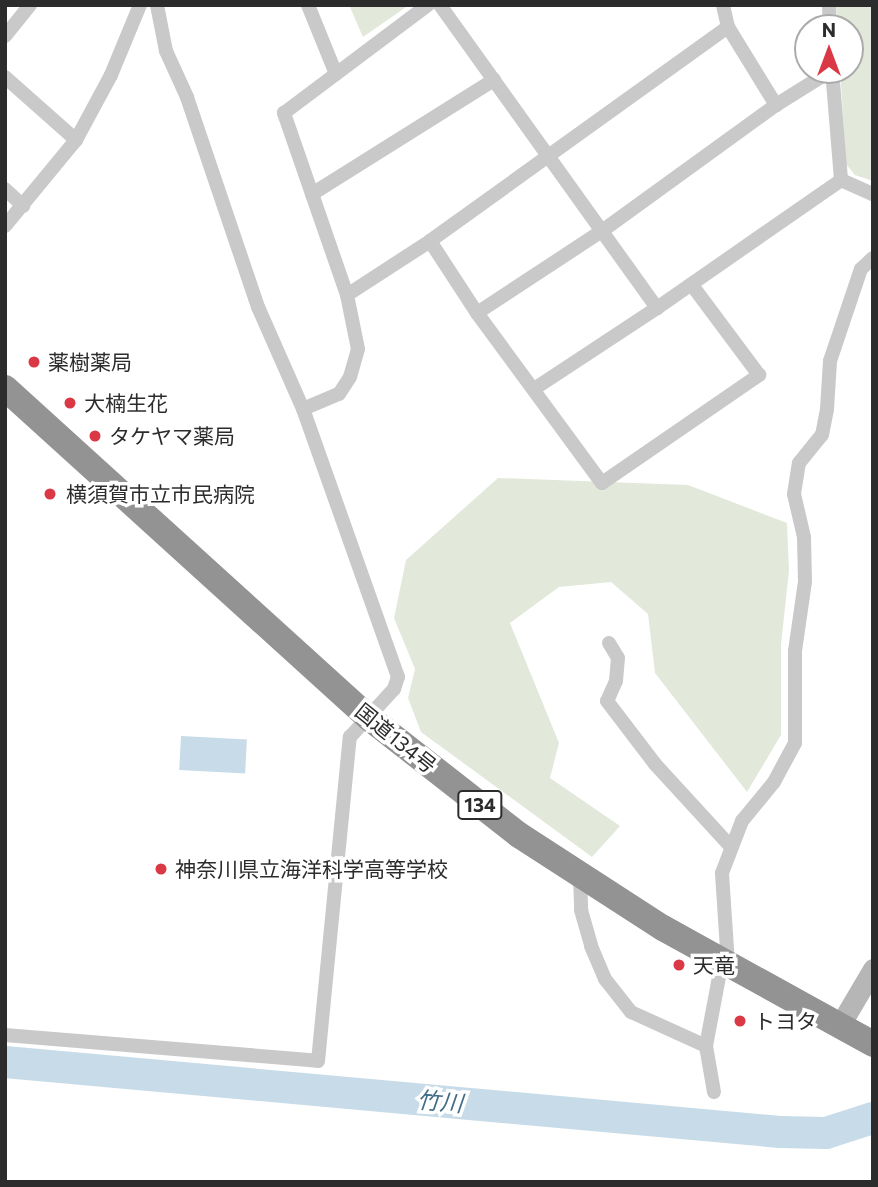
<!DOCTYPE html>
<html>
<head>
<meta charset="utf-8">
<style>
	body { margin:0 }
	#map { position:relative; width:878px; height:1187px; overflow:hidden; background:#fff; font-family:Commissioner,"Noto Sans JP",sans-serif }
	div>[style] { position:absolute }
	.green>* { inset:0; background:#e2e9da }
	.water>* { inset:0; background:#c7dbe8; transform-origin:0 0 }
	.river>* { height:32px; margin:-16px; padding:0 16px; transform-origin:16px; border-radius:16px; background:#c7dbe8 }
	.street>* { height:14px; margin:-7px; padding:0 7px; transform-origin:7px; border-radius:7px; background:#c9c9c9 }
	.secondary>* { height:21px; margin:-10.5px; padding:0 10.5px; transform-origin:10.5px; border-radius:10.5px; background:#b6b6b6 }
	.highway>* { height:26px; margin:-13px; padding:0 13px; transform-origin:13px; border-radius:13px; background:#939393 }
	.dots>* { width:19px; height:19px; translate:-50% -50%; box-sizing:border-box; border:4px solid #fff; border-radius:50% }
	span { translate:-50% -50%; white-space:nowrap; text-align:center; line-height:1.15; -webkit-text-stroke:7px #fff; paint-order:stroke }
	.shield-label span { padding:2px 5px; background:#fff; border:2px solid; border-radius:5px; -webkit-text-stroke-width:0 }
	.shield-label { font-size:19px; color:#2c2c2c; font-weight:700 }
	.poi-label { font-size:21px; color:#2c2c2c }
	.left { translate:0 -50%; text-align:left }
	.street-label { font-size:21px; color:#2c2c2c }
	.water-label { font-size:23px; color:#406c88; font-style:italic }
	.frame { position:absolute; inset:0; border:7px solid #2c2c2c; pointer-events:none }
	.north { position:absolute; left:794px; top:14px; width:70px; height:70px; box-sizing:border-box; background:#fff; border:2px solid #ababab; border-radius:50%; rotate:0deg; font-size:19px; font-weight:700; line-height:28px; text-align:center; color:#2c2c2c }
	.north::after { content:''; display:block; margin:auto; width:24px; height:32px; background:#d93844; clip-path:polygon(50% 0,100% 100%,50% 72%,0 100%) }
</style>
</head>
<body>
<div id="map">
	<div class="green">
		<i style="clip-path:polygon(349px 5px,409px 5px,363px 37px)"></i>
		<i style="clip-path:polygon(836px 5px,873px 5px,873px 181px,855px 175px,846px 164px,840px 70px,850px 70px,850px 28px,838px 28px)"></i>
		<i style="clip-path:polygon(498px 478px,688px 485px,787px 523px,789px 571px,781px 644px,781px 735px,747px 792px,655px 673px,648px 614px,611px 582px,559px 587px,510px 623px,559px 743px,550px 778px,620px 826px,592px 857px,421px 732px,408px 698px,415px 669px,394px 618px,406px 560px)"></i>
	</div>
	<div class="water">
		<i style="left:181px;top:736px;width:66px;height:34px;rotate:3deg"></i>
	</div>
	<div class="river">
		<i style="left:5px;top:1062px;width:778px;rotate:5.16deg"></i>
		<i style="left:780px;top:1132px;width:46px;rotate:1.2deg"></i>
		<i style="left:826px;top:1133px;width:49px;rotate:-17.7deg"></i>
	</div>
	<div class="street">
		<i style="left:308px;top:5px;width:74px;rotate:67.9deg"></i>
		<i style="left:440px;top:5px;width:373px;rotate:54.4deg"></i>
		<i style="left:657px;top:308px;width:224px;rotate:-34.8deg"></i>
		<i style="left:829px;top:5px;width:23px;rotate:88deg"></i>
		<i style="left:728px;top:27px;width:92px;rotate:58.4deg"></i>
		<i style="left:5px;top:36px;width:40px;rotate:-51deg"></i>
		<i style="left:832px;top:70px;width:110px;rotate:85.3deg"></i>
		<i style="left:5px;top:77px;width:95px;rotate:41.6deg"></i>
		<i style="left:841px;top:180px;width:35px;rotate:24deg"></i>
		<i style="left:5px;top:189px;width:25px;rotate:43deg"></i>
		<i style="left:312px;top:194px;width:86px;rotate:-109.1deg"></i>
		<i style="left:284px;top:113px;width:180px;rotate:-36.9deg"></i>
		<i style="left:5px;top:226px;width:112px;rotate:-50.5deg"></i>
		<i style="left:76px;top:140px;width:74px;rotate:-61.7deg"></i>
		<i style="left:111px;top:75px;width:76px;rotate:-67.5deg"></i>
		<i style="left:430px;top:241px;width:86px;rotate:56.9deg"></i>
		<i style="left:477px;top:313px;width:211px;rotate:53.7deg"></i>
		<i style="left:602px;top:483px;width:191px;rotate:-34.5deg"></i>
		<i style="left:759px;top:375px;width:112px;rotate:-126.7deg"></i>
		<i style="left:347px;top:295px;width:107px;rotate:-109.1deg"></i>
		<i style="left:312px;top:194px;width:215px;rotate:-32.1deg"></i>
		<i style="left:477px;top:313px;width:149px;rotate:-33.3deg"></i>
		<i style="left:602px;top:231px;width:215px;rotate:-35.9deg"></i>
		<i style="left:776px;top:105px;width:66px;rotate:-32deg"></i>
		<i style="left:534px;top:389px;width:147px;rotate:-33.4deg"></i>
		<i style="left:303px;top:409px;width:39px;rotate:-23deg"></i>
		<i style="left:339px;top:394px;width:20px;rotate:-57deg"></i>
		<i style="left:350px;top:377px;width:29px;rotate:-74deg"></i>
		<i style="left:358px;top:349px;width:55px;rotate:-101.5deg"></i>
		<i style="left:347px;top:295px;width:99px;rotate:-33deg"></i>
		<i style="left:430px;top:241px;width:367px;rotate:-35.7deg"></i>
		<i style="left:728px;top:27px;width:23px;rotate:-103deg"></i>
		<i style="left:609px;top:643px;width:17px;rotate:59deg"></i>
		<i style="left:618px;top:658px;width:23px;rotate:95deg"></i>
		<i style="left:616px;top:681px;width:22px;rotate:114deg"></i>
		<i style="left:607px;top:701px;width:79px;rotate:52.7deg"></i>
		<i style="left:655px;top:764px;width:113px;rotate:47.5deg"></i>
		<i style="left:580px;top:876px;width:34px;rotate:88deg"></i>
		<i style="left:581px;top:910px;width:37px;rotate:74deg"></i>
		<i style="left:591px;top:946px;width:36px;rotate:67deg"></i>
		<i style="left:605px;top:979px;width:42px;rotate:51.8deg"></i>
		<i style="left:631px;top:1012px;width:82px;rotate:24.4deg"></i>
		<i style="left:728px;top:964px;width:91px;rotate:-93.8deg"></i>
		<i style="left:722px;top:873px;width:56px;rotate:-69deg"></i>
		<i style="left:742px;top:821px;width:50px;rotate:-50.6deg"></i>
		<i style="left:774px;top:782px;width:44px;rotate:-61.7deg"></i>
		<i style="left:795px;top:743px;width:92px;rotate:-90deg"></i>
		<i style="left:795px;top:651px;width:70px;rotate:-81.8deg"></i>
		<i style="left:805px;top:582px;width:45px;rotate:-91.3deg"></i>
		<i style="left:804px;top:537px;width:44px;rotate:-103.1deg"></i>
		<i style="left:794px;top:494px;width:31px;rotate:-81deg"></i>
		<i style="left:799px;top:463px;width:36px;rotate:-51deg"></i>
		<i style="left:822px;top:435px;width:26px;rotate:-79deg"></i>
		<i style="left:827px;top:409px;width:48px;rotate:-86.4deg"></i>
		<i style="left:830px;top:361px;width:97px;rotate:-71.4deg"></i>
		<i style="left:861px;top:269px;width:16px;rotate:-43deg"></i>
		<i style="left:5px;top:1035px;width:314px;rotate:4.7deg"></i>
		<i style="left:318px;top:1061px;width:326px;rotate:-84.4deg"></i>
		<i style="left:350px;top:737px;width:65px;rotate:-47.5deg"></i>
		<i style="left:394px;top:689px;width:13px;rotate:-72deg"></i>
		<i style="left:398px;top:677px;width:284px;rotate:-109.5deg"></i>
		<i style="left:303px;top:409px;width:111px;rotate:-113.8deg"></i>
		<i style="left:258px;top:307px;width:222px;rotate:-108.7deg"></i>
		<i style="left:187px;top:97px;width:51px;rotate:-114.5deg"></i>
		<i style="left:166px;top:51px;width:47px;rotate:-101.1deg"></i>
		<i style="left:714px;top:1092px;width:47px;rotate:-99.9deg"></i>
		<i style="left:706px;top:1046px;width:86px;rotate:-79.3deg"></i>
	</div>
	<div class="secondary">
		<i style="left:840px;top:1025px;width:65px;rotate:-59.5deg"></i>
	</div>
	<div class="highway">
		<i style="left:5px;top:388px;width:490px;rotate:42.2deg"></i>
		<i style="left:368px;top:717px;width:192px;rotate:38deg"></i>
		<i style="left:519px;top:835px;width:171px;rotate:32.9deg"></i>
		<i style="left:663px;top:928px;width:240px;rotate:28.9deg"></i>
	</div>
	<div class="dots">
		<i style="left:34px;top:362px;background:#d93844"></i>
		<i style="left:70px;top:403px;background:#d93844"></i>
		<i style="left:95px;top:436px;background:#d93844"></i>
		<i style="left:50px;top:494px;background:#d93844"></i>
		<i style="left:161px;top:869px;background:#d93844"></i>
		<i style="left:679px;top:965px;background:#d93844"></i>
		<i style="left:740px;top:1021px;background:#d93844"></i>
	</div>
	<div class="shield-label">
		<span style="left:480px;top:805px">134</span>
	</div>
	<div class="poi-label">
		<span class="left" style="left:48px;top:362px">薬樹薬局</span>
		<span class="left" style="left:84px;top:403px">大楠生花</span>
		<span class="left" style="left:109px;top:436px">タケヤマ薬局</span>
		<span class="left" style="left:66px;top:494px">横須賀市立市民病院</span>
		<span class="left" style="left:175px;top:869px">神奈川県立海洋科学高等学校</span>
		<span class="left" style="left:693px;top:965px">天竜</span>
		<span class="left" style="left:754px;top:1021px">トヨタ</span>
	</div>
	<div class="street-label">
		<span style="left:396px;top:738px;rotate:39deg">国道134号</span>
	</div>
	<div class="water-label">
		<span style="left:440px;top:1101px;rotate:5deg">竹川</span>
	</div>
	<div class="frame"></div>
	<div class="north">N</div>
</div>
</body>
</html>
